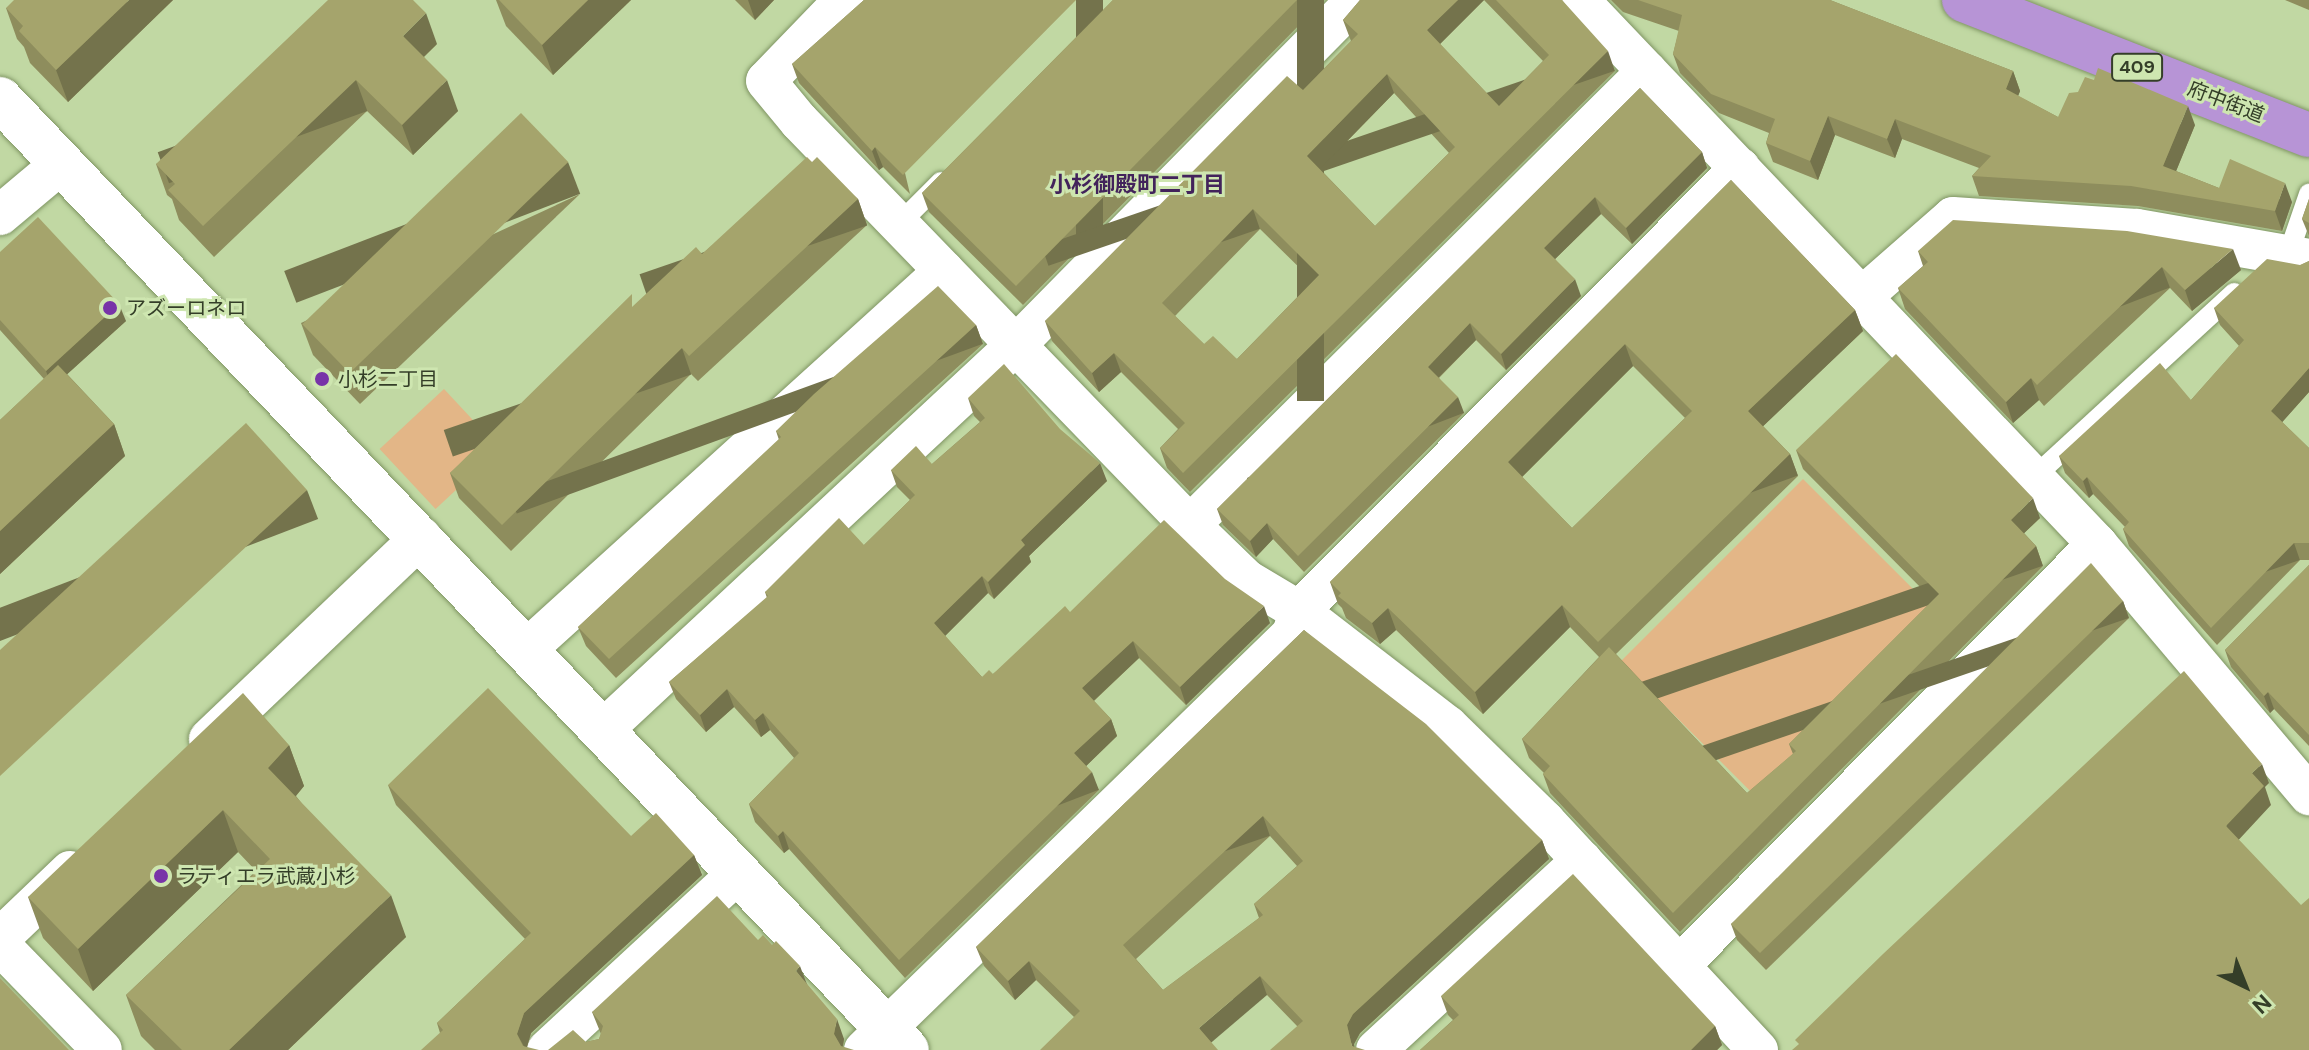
<!DOCTYPE html>
<html>
<head>
<meta charset="utf-8">
<style>
	body { margin:0 }
	#map { position:relative; width:2309px; height:1050px; overflow:hidden; background:#c1d8a3; font-family:"DM Sans","Noto Sans JP",sans-serif }
	div>[style] { position:absolute }
	.green>* { inset:0; background:#e3b687; transform-origin:0 0 }
	.roads { filter:drop-shadow(0 0 2px #7f9563) drop-shadow(0 0 2px #7f9563) }
	.service>* { height:20px; margin:-10px; padding:0 10px; transform-origin:10px; border-radius:10px; background:#fff }
	.minor>* { height:40px; margin:-20px; padding:0 20px; transform-origin:20px; border-radius:20px; background:#fff }
	.tertiary>* { height:44px; margin:-22px; padding:0 22px; transform-origin:22px; border-radius:22px; background:#fff }
	.trunk>* { height:44px; margin:-22px; padding:0 22px; transform-origin:22px; border-radius:22px; background:#b794d6 }
	.wall>* { inset:0; background:#8e8d5d }
	.shaded-wall>* { inset:0; background:#74734c; transform-origin:0 0 }
	.building>* { inset:0; background:#a5a46c; transform-origin:0 0 }
	.dots>* { width:22px; height:22px; translate:-50% -50%; box-sizing:border-box; border:4px solid #cee6b0; border-radius:50% }
	span { translate:-50% -50%; white-space:nowrap; text-align:center; line-height:1.15; -webkit-text-stroke:6px #cee6b0; paint-order:stroke }
	.shield-label span { padding:2px 6px; background:#cee6b0; border:2px solid; border-radius:6px; -webkit-text-stroke-width:0 }
	.shield-label { font-size:18px; color:#343e28; font-weight:700 }
	.street-label { font-size:20px; color:#343e28 }
	.poi-label { font-size:20px; color:#343e28 }
	.left { translate:0 -50%; text-align:left }
	.neighbourhood-label { font-size:22px; color:#42235b; font-weight:700 }
	.north { position:absolute; left:2205px; top:946px; width:80px; height:80px; -webkit-text-stroke:6px #cee6b0; paint-order:stroke; rotate:137deg; font-size:22px; font-weight:700; line-height:32px; text-align:center; color:#343e28 }
	.north::after { content:''; display:block; margin:auto; width:28px; height:36px; background:#343e28; clip-path:polygon(50% 0,100% 100%,50% 72%,0 100%) }
</style>
</head>
<body>
<div id="map">
	<div class="green">
		<i style="left:444px;top:389px;width:82px;height:88px;rotate:47deg"></i>
		<i style="left:1803px;top:479px;width:190px;height:258px;rotate:45deg"></i>
	</div>
	<div class="roads">
		<div class="service">
			<i style="left:900px;top:223px;width:58px;rotate:-45deg"></i>
			<i style="left:2288px;top:255px;width:65px;rotate:-71deg"></i>
			<i style="left:2034px;top:477px;width:272px;rotate:-42.6deg"></i>
		</div>
		<div class="minor">
			<i style="left:844px;top:0;width:112px;rotate:133.9deg"></i>
			<i style="left:766px;top:81px;width:52px;rotate:50.5deg"></i>
			<i style="left:799px;top:121px;width:562px;rotate:45.94deg"></i>
			<i style="left:1190px;top:525px;width:79px;rotate:44deg"></i>
			<i style="left:1247px;top:580px;width:61px;rotate:30.8deg"></i>
			<i style="left:1299px;top:611px;width:188px;rotate:37.7deg"></i>
			<i style="left:1448px;top:726px;width:136px;rotate:44.4deg"></i>
			<i style="left:1545px;top:821px;width:313px;rotate:47.1deg"></i>
			<i style="left:1579px;top:0;width:751px;rotate:46.4deg"></i>
			<i style="left:2097px;top:544px;width:329px;rotate:49.8deg"></i>
			<i style="left:0;top:215px;width:81px;rotate:-40deg"></i>
			<i style="left:1864px;top:295px;width:118px;rotate:-41.2deg"></i>
			<i style="left:1953px;top:217px;width:184px;rotate:3.7deg"></i>
			<i style="left:2137px;top:229px;width:175px;rotate:9.9deg"></i>
			<i style="left:1190px;top:525px;width:644px;rotate:-44.81deg"></i>
			<i style="left:527px;top:649px;width:563px;rotate:-42.19deg"></i>
			<i style="left:605px;top:728px;width:563px;rotate:-42.99deg"></i>
			<i style="left:1017px;top:344px;width:483px;rotate:-45.4deg"></i>
			<i style="left:209px;top:739px;width:293px;rotate:-43.6deg"></i>
			<i style="left:0;top:938px;width:97px;rotate:-43.7deg"></i>
			<i style="left:0;top:945px;width:146px;rotate:45.8deg"></i>
			<i style="left:1680px;top:965px;width:593px;rotate:-45.27deg"></i>
			<i style="left:547px;top:1050px;width:262px;rotate:-42.8deg"></i>
			<i style="left:864px;top:1050px;width:597px;rotate:-44.19deg"></i>
			<i style="left:1292px;top:634px;width:24px;rotate:-73deg"></i>
			<i style="left:1299px;top:611px;width:625px;rotate:-45.13deg"></i>
			<i style="left:1376px;top:1050px;width:280px;rotate:-42.7deg"></i>
		</div>
		<div class="tertiary">
			<i style="left:0;top:99px;width:1314px;rotate:46.36deg"></i>
		</div>
		<div class="trunk">
			<i style="left:1964px;top:0;width:370px;rotate:21.4deg"></i>
		</div>
	</div>
	<div class="wall">
		<i style="clip-path:polygon(173px 0,68px 102px,30px 63px,24px 47px,17px 39px,6px 8px)"></i>
		<i style="clip-path:polygon(496px 0,631px 0,553px 75px,506px 26px)"></i>
		<i style="clip-path:polygon(735px 0,774px 0,755px 20px)"></i>
		<i style="clip-path:polygon(864px 0,910px 194px,883px 167px,879px 170px,799px 83px,792px 64px)"></i>
		<i style="clip-path:polygon(1113px 0,1324px 0,1023px 305px,929px 212px,922px 193px)"></i>
		<i style="clip-path:polygon(evenodd,1360px 0,1484px 0,1440px 44px,1499px 106px,1543px 61px,1484px 0,1562px 0,1615px 71px,1190px 492px,1167px 468px,1160px 448px,1178px 429px,1121px 372px,1099px 392px,1052px 341px,1045px 321px,1303px 90px,1351px 41px,1343px 20px,1360px 0,1394px 93px,1449px 153px,1375px 226px,1320px 169px,1394px 93px,1360px 0,1260px 229px,1313px 281px,1237px 359px,1204px 344px,1175px 316px,1260px 229px)"></i>
		<i style="clip-path:polygon(1611px 0,1830px 0,2013px 71px,2020px 91px,2018px 96px,2058px 117px,2195px 125px,2176px 171px,2219px 188px,2292px 202px,2282px 231px,2138px 206px,1979px 196px,1972px 176px,1979px 168px,1902px 139px,1895px 158px,1835px 135px,1818px 180px,1773px 162px,1766px 143px,1769px 133px,1719px 113px,1680px 73px,1673px 54px,1679px 31px,1623px 12px)"></i>
		<i style="clip-path:polygon(2285px 0,2309px 0,2309px 10px)"></i>
		<i style="clip-path:polygon(437px 44px,424px 57px,458px 111px,413px 155px,367px 111px,214px 257px,179px 220px,172px 199px,167px 195px,156px 164px)"></i>
		<i style="clip-path:polygon(1640px 88px,1702px 152px,1707px 168px,1632px 244px,1601px 214px,1555px 259px,1581px 296px,1506px 370px,1476px 340px,1439px 378px,1464px 413px,1304px 572px,1273px 539px,1256px 557px,1223px 525px,1217px 509px)"></i>
		<i style="clip-path:polygon(812px 162px,858px 199px,867px 225px,698px 381px,691px 374px,511px 551px,459px 498px,450px 473px,636px 304px,702px 254px)"></i>
		<i style="clip-path:polygon(evenodd,1731px 180px,1855px 310px,1863px 331px,1763px 426px,1790px 454px,1798px 476px,1616px 654px,1747px 793px,1793px 754px,1789px 744px,1933px 600px,1803px 469px,1796px 450px,2040px 518px,2024px 533px,2036px 546px,2043px 566px,1680px 932px,1550px 793px,1543px 774px,1544px 773px,1529px 758px,1522px 739px,1599px 657px,1570px 627px,1483px 714px,1396px 630px,1380px 644px,1346px 618px,1342px 608px,1338px 604px,1330px 582px,1731px 180px,1633px 366px,1685px 418px,1572px 528px,1522px 477px,1633px 366px)"></i>
		<i style="clip-path:polygon(580px 194px,360px 404px,313px 355px,301px 323px)"></i>
		<i style="clip-path:polygon(2309px 199px,2309px 236px,2302px 219px)"></i>
		<i style="clip-path:polygon(1918px 251px,2241px 270px,2192px 311px,2170px 288px,2044px 406px,2039px 400px,2013px 423px,1905px 309px,1898px 288px,1923px 266px)"></i>
		<i style="clip-path:polygon(0 252px,126px 321px,67px 374px,114px 424px,125px 456px,0 574px,0 420px,44px 379px,0 330px)"></i>
		<i style="clip-path:polygon(2309px 261px,2309px 392px,2282px 422px,2309px 448px,2309px 560px,2300px 560px,2217px 645px,2129px 546px,2123px 529px,2125px 527px,2093px 494px,2089px 498px,2065px 473px,2059px 456px,2191px 400px,2239px 346px,2220px 325px,2214px 308px)"></i>
		<i style="clip-path:polygon(976px 325px,983px 344px,616px 678px,586px 646px,578px 627px,779px 440px,776px 431px)"></i>
		<i style="clip-path:polygon(968px 398px,1107px 481px,1029px 556px,1031px 562px,994px 599px,988px 593px,945px 636px,982px 677px,993px 674px,1070px 612px,1270px 623px,1186px 705px,1139px 658px,1094px 701px,1111px 719px,1117px 736px,1086px 766px,1099px 790px,905px 978px,789px 849px,784px 853px,755px 822px,749px 804px,794px 758px,770px 730px,761px 737px,734px 707px,706px 732px,676px 699px,669px 682px,767px 598px,765px 592px,864px 545px,910px 500px,897px 487px,891px 470px,932px 464px,980px 422px,974px 416px)"></i>
		<i style="clip-path:polygon(2309px 565px,2309px 746px,2274px 709px,2270px 713px,2231px 667px,2225px 650px)"></i>
		<i style="clip-path:polygon(2123px 601px,2129px 618px,1766px 970px,1737px 940px,1731px 924px)"></i>
		<i style="clip-path:polygon(evenodd,1304px 630px,1542px 840px,1549px 859px,1360px 1033px,1354px 1044px,1297px 1026px,1267px 995px,1074px 1017px,1036px 980px,1015px 1000px,984px 966px,976px 947px,1304px 630px,1270px 836px,1297px 866px,1254px 904px,1259px 918px,1163px 990px,1136px 959px,1270px 836px)"></i>
		<i style="clip-path:polygon(289px 745px,304px 786px,296px 796px,406px 937px,288px 1050px,155px 1050px,141px 1036px,126px 995px,256px 871px,238px 852px,93px 991px,43px 938px,28px 897px)"></i>
		<i style="clip-path:polygon(388px 785px,631px 836px,694px 855px,702px 875px,531px 1033px,527px 1047px,440px 1033px,437px 1023px,525px 939px,396px 805px)"></i>
		<i style="clip-path:polygon(758px 940px,806px 983px,844px 1039px,843px 1047px,586px 1042px,599px 1039px,601px 1034px,592px 1012px)"></i>
		<i style="clip-path:polygon(1441px 996px,1715px 1026px,1722px 1045px,1717px 1050px,1420px 1050px,1453px 1020px,1448px 1015px)"></i>
	</div>
	<div class="shaded-wall">
		<i style="clip-path:polygon(129px 0,173px 0,68px 102px,56px 70px)"></i>
		<i style="clip-path:polygon(588px 0,631px 0,553px 75px,542px 45px)"></i>
		<i style="clip-path:polygon(748px 0,774px 0,755px 20px)"></i>
		<i style="left:1076px;top:0;width:27px;height:246px"></i>
		<i style="left:1297px;top:0;width:27px;height:401px"></i>
		<i style="clip-path:polygon(1458px 0,1484px 0,1434px 50px,1427px 30px)"></i>
		<i style="clip-path:polygon(426px 13px,437px 44px,414px 66px,403px 36px)"></i>
		<i style="left:1608px;top:51px;width:21px;height:599px;rotate:71deg"></i>
		<i style="clip-path:polygon(2013px 71px,2020px 91px,2013px 109px,2006px 89px)"></i>
		<i style="clip-path:polygon(1387px 74px,1394px 93px,1314px 175px,1307px 156px)"></i>
		<i style="left:356px;top:80px;width:33px;height:211px;rotate:70deg"></i>
		<i style="clip-path:polygon(447px 80px,458px 111px,413px 155px,402px 125px)"></i>
		<i style="clip-path:polygon(2188px 106px,2195px 125px,2170px 186px,2163px 166px)"></i>
		<i style="clip-path:polygon(1828px 116px,1835px 135px,1818px 180px,1810px 161px)"></i>
		<i style="clip-path:polygon(1895px 119px,1902px 139px,1895px 158px,1887px 139px)"></i>
		<i style="clip-path:polygon(875px 147px,883px 167px,879px 170px,872px 151px)"></i>
		<i style="clip-path:polygon(1702px 152px,1707px 168px,1632px 244px,1626px 228px)"></i>
		<i style="left:568px;top:162px;width:34px;height:304px;rotate:69deg"></i>
		<i style="clip-path:polygon(2285px 183px,2292px 202px,2282px 231px,2275px 211px)"></i>
		<i style="clip-path:polygon(1595px 197px,1601px 214px,1550px 264px,1544px 248px)"></i>
		<i style="left:858px;top:199px;width:28px;height:231px;rotate:71deg"></i>
		<i style="left:1253px;top:209px;width:21px;height:131px;rotate:71deg"></i>
		<i style="clip-path:polygon(2233px 249px,2241px 270px,2192px 311px,2185px 290px)"></i>
		<i style="left:2162px;top:267px;width:22px;height:172px;rotate:69deg"></i>
		<i style="clip-path:polygon(1575px 279px,1581px 296px,1506px 370px,1501px 354px)"></i>
		<i style="clip-path:polygon(119px 304px,126px 321px,52px 388px,46px 371px)"></i>
		<i style="clip-path:polygon(1855px 310px,1863px 331px,1756px 433px,1748px 411px)"></i>
		<i style="clip-path:polygon(1470px 323px,1476px 340px,1433px 383px,1428px 367px)"></i>
		<i style="left:976px;top:325px;width:20px;height:496px;rotate:70deg"></i>
		<i style="clip-path:polygon(1625px 344px,1633px 366px,1515px 484px,1508px 462px)"></i>
		<i style="left:682px;top:348px;width:28px;height:252px;rotate:71deg"></i>
		<i style="clip-path:polygon(1114px 353px,1121px 372px,1099px 392px,1092px 373px)"></i>
		<i style="clip-path:polygon(2309px 368px,2309px 392px,2277px 428px,2271px 411px)"></i>
		<i style="clip-path:polygon(2031px 378px,2039px 400px,2013px 423px,2006px 402px)"></i>
		<i style="left:1458px;top:397px;width:17px;height:226px;rotate:69deg"></i>
		<i style="clip-path:polygon(114px 424px,125px 456px,0 574px,0 531px)"></i>
		<i style="left:1790px;top:454px;width:23px;height:269px;rotate:70deg"></i>
		<i style="clip-path:polygon(1100px 463px,1107px 481px,1029px 556px,1031px 562px,994px 599px,988px 582px,1021px 540px)"></i>
		<i style="clip-path:polygon(2087px 477px,2093px 494px,2089px 498px,2083px 481px)"></i>
		<i style="left:307px;top:490px;width:31px;height:420px;rotate:69deg"></i>
		<i style="clip-path:polygon(2033px 498px,2040px 518px,2018px 539px,2011px 520px)"></i>
		<i style="clip-path:polygon(1267px 523px,1273px 539px,1256px 557px,1250px 541px)"></i>
		<i style="left:2294px;top:543px;width:18px;height:119px;rotate:71deg"></i>
		<i style="left:2036px;top:546px;width:21px;height:516px;rotate:71deg"></i>
		<i style="clip-path:polygon(982px 576px,988px 593px,941px 640px,934px 623px)"></i>
		<i style="left:2123px;top:601px;width:18px;height:506px;rotate:71deg"></i>
		<i style="clip-path:polygon(1562px 605px,1570px 627px,1483px 714px,1475px 692px)"></i>
		<i style="clip-path:polygon(1264px 606px,1270px 623px,1186px 705px,1180px 687px)"></i>
		<i style="clip-path:polygon(1388px 608px,1396px 630px,1380px 644px,1372px 623px)"></i>
		<i style="clip-path:polygon(1133px 641px,1139px 658px,1088px 706px,1082px 688px)"></i>
		<i style="clip-path:polygon(727px 689px,734px 707px,706px 732px,700px 715px)"></i>
		<i style="clip-path:polygon(2268px 692px,2274px 709px,2270px 713px,2264px 696px)"></i>
		<i style="clip-path:polygon(763px 713px,770px 730px,761px 737px,755px 720px)"></i>
		<i style="clip-path:polygon(1111px 719px,1117px 736px,1081px 771px,1074px 753px)"></i>
		<i style="clip-path:polygon(289px 745px,304px 786px,284px 810px,268px 768px)"></i>
		<i style="clip-path:polygon(2262px 764px,2269px 783px,2265px 787px,2271px 805px,2233px 846px,2226px 826px,2252px 773px)"></i>
		<i style="left:1092px;top:772px;width:19px;height:269px;rotate:69deg"></i>
		<i style="clip-path:polygon(223px 810px,238px 852px,93px 991px,78px 949px)"></i>
		<i style="left:1263px;top:816px;width:21px;height:190px;rotate:71deg"></i>
		<i style="clip-path:polygon(783px 831px,789px 849px,784px 853px,778px 836px)"></i>
		<i style="clip-path:polygon(1542px 840px,1549px 859px,1360px 1033px,1354px 1044px,1355px 1050px,1352px 1046px,1347px 1025px,1353px 1014px)"></i>
		<i style="clip-path:polygon(694px 855px,702px 875px,531px 1033px,526px 1050px,517px 1034px,524px 1013px)"></i>
		<i style="clip-path:polygon(391px 895px,406px 937px,288px 1050px,229px 1050px)"></i>
		<i style="clip-path:polygon(1029px 961px,1036px 980px,1015px 1000px,1008px 981px)"></i>
		<i style="clip-path:polygon(800px 966px,808px 987px,796px 971px)"></i>
		<i style="clip-path:polygon(1260px 976px,1267px 995px,1206px 1047px,1199px 1028px)"></i>
		<i style="clip-path:polygon(837px 1019px,844px 1039px,842px 1050px,834px 1034px)"></i>
		<i style="clip-path:polygon(1715px 1026px,1722px 1045px,1717px 1050px,1691px 1050px)"></i>
	</div>
	<div class="building">
		<i style="clip-path:polygon(14px 0,129px 0,56px 70px,19px 31px,23px 26px,6px 8px)"></i>
		<i style="clip-path:polygon(328px 0,413px 0,426px 13px,403px 36px,447px 80px,402px 125px,356px 80px,203px 226px,168px 190px,175px 184px,156px 164px)"></i>
		<i style="clip-path:polygon(499px 0,588px 0,542px 45px)"></i>
		<i style="clip-path:polygon(864px 0,1076px 0,903px 175px,875px 147px,872px 151px,792px 64px)"></i>
		<i style="clip-path:polygon(1113px 0,1297px 0,1016px 286px,922px 193px)"></i>
		<i style="clip-path:polygon(evenodd,1360px 0,1458px 0,1427px 30px,1499px 106px,1549px 55px,1496px 0,1562px 0,1608px 51px,1183px 473px,1160px 448px,1185px 423px,1114px 353px,1092px 373px,1045px 321px,1287px 76px,1303px 90px,1358px 34px,1343px 20px,1360px 0,1387px 74px,1455px 147px,1375px 226px,1307px 156px,1387px 74px,1360px 0,1253px 209px,1319px 275px,1237px 359px,1213px 336px,1204px 344px,1162px 303px,1253px 209px)"></i>
		<i style="clip-path:polygon(1638px 0,1830px 0,2013px 71px,2006px 89px,2058px 117px,2069px 93px,2078px 92px,2085px 77px,2094px 80px,2098px 68px,2188px 106px,2163px 166px,2219px 188px,2230px 159px,2285px 183px,2275px 211px,2131px 186px,1972px 176px,1991px 156px,1895px 119px,1887px 139px,1828px 116px,1810px 161px,1766px 143px,1775px 119px,1711px 94px,1673px 54px,1682px 15px)"></i>
		<i style="clip-path:polygon(1640px 88px,1702px 152px,1626px 228px,1595px 197px,1544px 248px,1575px 279px,1501px 354px,1470px 323px,1428px 367px,1458px 397px,1298px 556px,1267px 523px,1250px 541px,1217px 509px)"></i>
		<i style="left:521px;top:113px;width:68px;height:304px;rotate:46deg"></i>
		<i style="clip-path:polygon(807px 157px,812px 162px,817px 157px,858px 199px,689px 356px,682px 348px,502px 525px,450px 473px,632px 294px,632px 307px,696px 247px,702px 254px)"></i>
		<i style="clip-path:polygon(evenodd,1731px 180px,1855px 310px,1748px 411px,1790px 454px,1598px 642px,1562px 605px,1475px 692px,1388px 608px,1372px 623px,1338px 596px,1341px 593px,1330px 582px,1731px 180px,1625px 344px,1692px 411px,1572px 528px,1508px 462px,1625px 344px)"></i>
		<i style="clip-path:polygon(2309px 199px,2309px 223px,2302px 219px)"></i>
		<i style="clip-path:polygon(38px 217px,119px 304px,46px 371px,0 320px,0 252px)"></i>
		<i style="clip-path:polygon(1953px 220px,2127px 231px,2233px 249px,2185px 290px,2162px 267px,2037px 385px,2031px 378px,2006px 402px,1898px 288px,1928px 262px,1918px 251px)"></i>
		<i style="clip-path:polygon(2267px 259px,2300px 265px,2309px 261px,2309px 368px,2271px 411px,2309px 448px,2309px 543px,2294px 543px,2211px 628px,2123px 529px,2129px 522px,2087px 477px,2083px 481px,2059px 456px,2160px 363px,2191px 400px,2244px 340px,2214px 308px)"></i>
		<i style="clip-path:polygon(938px 286px,976px 325px,609px 659px,578px 627px,781px 437px,776px 431px,814px 394px)"></i>
		<i style="clip-path:polygon(1896px 354px,2033px 498px,2011px 520px,2036px 546px,1673px 913px,1543px 774px,1550px 766px,1522px 739px,1609px 647px,1747px 793px,1796px 751px,1789px 744px,1939px 594px,1796px 450px)"></i>
		<i style="clip-path:polygon(1004px 364px,1060px 429px,1100px 463px,1021px 540px,1025px 545px,988px 582px,982px 576px,934px 623px,982px 677px,989px 670px,993px 674px,1065px 606px,1070px 612px,1164px 520px,1225px 579px,1264px 606px,1180px 687px,1133px 641px,1082px 688px,1111px 719px,1074px 753px,1092px 772px,899px 960px,783px 831px,778px 836px,749px 804px,799px 753px,763px 713px,755px 720px,727px 689px,700px 715px,669px 682px,768px 596px,765px 592px,839px 518px,864px 545px,915px 495px,891px 470px,916px 446px,932px 464px,985px 418px,968px 398px)"></i>
		<i style="clip-path:polygon(58px 365px,114px 424px,0 531px,0 420px)"></i>
		<i style="clip-path:polygon(246px 423px,307px 490px,0 776px,0 650px)"></i>
		<i style="clip-path:polygon(2091px 563px,2123px 601px,1760px 953px,1731px 924px)"></i>
		<i style="clip-path:polygon(2309px 565px,2309px 735px,2268px 692px,2264px 696px,2225px 650px)"></i>
		<i style="clip-path:polygon(evenodd,1304px 630px,1426px 724px,1542px 840px,1353px 1014px,1347px 1025px,1352px 1046px,1365px 1050px,1270px 1050px,1303px 1021px,1260px 976px,1199px 1028px,1218px 1050px,1040px 1050px,1080px 1011px,1029px 961px,1008px 981px,976px 947px,1304px 630px,1263px 816px,1303px 861px,1254px 904px,1263px 915px,1163px 990px,1123px 945px,1263px 816px)"></i>
		<i style="clip-path:polygon(2184px 671px,2262px 764px,2252px 773px,2264px 786px,2226px 826px,2301px 905px,2309px 898px,2309px 1050px,1792px 1050px,1799px 1044px,1795px 1040px,1883px 954px)"></i>
		<i style="clip-path:polygon(488px 688px,631px 836px,656px 813px,694px 855px,524px 1013px,517px 1034px,523px 1046px,539px 1050px,421px 1050px,443px 1030px,437px 1023px,531px 933px,388px 785px)"></i>
		<i style="clip-path:polygon(243px 693px,289px 745px,268px 768px,391px 895px,229px 1050px,182px 1050px,126px 995px,270px 859px,223px 810px,78px 949px,28px 897px)"></i>
		<i style="clip-path:polygon(1573px 874px,1715px 1026px,1691px 1050px,1420px 1050px,1459px 1015px,1441px 996px)"></i>
		<i style="clip-path:polygon(717px 896px,758px 940px,763px 935px,772px 945px,776px 941px,800px 966px,796px 971px,837px 1019px,834px 1034px,841px 1046px,854px 1050px,548px 1050px,573px 1030px,586px 1042px,599px 1039px,603px 1026px,592px 1012px)"></i>
		<i style="clip-path:polygon(0 978px,69px 1050px,0 1050px)"></i>
	</div>
	<div class="dots">
		<i style="left:110px;top:308px;background:#7834a8"></i>
		<i style="left:322px;top:379px;background:#7834a8"></i>
		<i style="left:161px;top:876px;background:#7834a8"></i>
	</div>
	<div class="shield-label">
		<span style="left:2137px;top:67px">409</span>
	</div>
	<div class="street-label">
		<span style="left:2226px;top:102px;rotate:21deg">府中街道</span>
	</div>
	<div class="poi-label">
		<span class="left" style="left:126px;top:308px">アズーロネロ</span>
		<span class="left" style="left:338px;top:379px">小杉二丁目</span>
		<span class="left" style="left:177px;top:876px">ラティエラ武蔵小杉</span>
	</div>
	<div class="neighbourhood-label">
		<span style="left:1137px;top:185px">小杉御殿町二丁目</span>
	</div>
	<div class="north">N</div>
</div>
</body>
</html>
